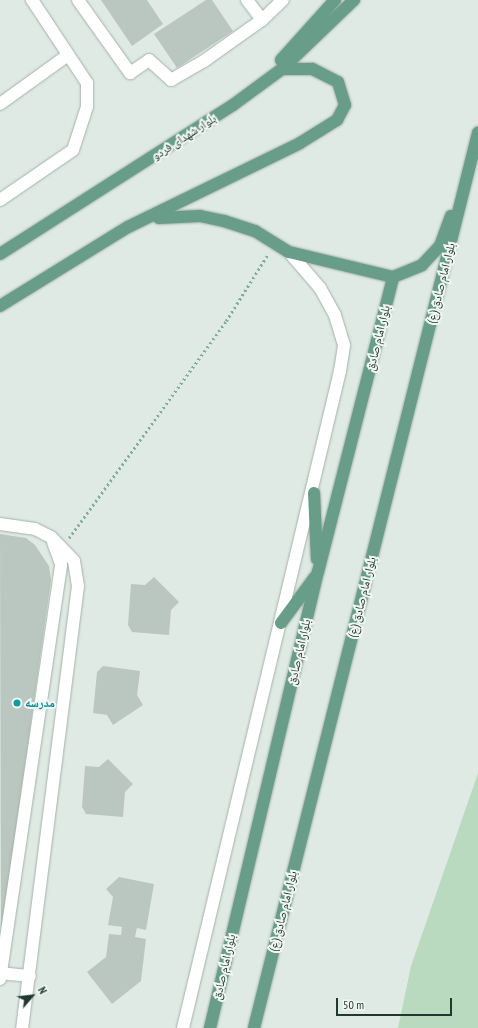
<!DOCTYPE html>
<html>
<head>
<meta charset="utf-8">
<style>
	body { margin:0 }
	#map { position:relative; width:478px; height:1028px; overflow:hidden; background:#e0eae5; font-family:"PT Sans Narrow","Noto Naskh Arabic",sans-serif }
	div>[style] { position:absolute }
	.green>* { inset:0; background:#badac0 }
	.building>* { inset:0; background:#b9c7c0 }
	.path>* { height:2.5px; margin-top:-1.25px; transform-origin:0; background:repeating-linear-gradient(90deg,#83ac9b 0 2px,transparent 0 5px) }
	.roads { filter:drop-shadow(0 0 1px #a3b1ab) drop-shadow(0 0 1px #a3b1ab) }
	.minor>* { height:12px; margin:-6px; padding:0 6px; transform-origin:6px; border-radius:6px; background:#fff }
	.major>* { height:12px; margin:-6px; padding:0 6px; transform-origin:6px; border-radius:6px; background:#689d8a }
	.dots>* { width:11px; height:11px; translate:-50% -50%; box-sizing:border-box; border:2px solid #f0f7f3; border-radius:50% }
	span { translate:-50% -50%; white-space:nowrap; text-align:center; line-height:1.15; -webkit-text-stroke:4px #f0f7f3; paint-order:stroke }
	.street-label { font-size:12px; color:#223931 }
	.culture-label { font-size:12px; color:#0d838f; font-weight:700 }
	.left { translate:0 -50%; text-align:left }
	.north { position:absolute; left:12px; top:976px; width:40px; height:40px; -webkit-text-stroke:3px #f0f7f3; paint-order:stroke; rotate:62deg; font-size:11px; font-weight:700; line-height:16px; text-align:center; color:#223931 }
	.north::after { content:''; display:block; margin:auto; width:14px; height:18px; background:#223931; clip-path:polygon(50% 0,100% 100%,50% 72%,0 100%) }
	.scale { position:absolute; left:336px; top:998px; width:116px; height:18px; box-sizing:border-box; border:2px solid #223931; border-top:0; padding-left:5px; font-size:12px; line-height:14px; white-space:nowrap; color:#223931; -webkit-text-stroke:3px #f0f7f3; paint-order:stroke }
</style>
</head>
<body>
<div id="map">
	<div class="green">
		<i style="clip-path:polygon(478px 773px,478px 1028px,398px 1028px,411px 966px)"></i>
	</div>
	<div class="building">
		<i style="clip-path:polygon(101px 0,147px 0,163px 24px,132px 46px)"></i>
		<i style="clip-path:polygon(206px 0,212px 0,233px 31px,177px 68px,154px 34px)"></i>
		<i style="clip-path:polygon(0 534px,26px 538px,35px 545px,49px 566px,51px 580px,1px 935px)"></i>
		<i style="clip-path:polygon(154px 577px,179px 602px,171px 610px,169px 635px,132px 632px,128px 625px,131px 584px,145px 585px)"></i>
		<i style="clip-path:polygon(103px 666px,140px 671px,137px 695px,143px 705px,113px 725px,107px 715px,93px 713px,97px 672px)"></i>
		<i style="clip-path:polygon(108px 759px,133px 784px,125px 792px,123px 817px,86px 814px,82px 807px,85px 766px,99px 767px)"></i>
		<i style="clip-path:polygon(119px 877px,154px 884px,146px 930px,137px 928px,135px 937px,146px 939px,141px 981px,112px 1004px,87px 972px,106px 957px,109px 934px,121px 935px,122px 927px,108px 925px,113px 897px,106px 889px)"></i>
	</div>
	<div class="path">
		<i style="left:69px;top:538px;width:268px;rotate:-54.1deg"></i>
		<i style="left:226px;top:321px;width:79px;rotate:-57.9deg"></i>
	</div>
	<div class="roads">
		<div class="minor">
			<i style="left:78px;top:0;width:90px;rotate:54.5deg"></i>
			<i style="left:130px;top:73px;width:23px;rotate:-34deg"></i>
			<i style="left:149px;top:60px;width:30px;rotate:42deg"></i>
			<i style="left:171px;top:80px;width:38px;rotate:-30deg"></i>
			<i style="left:204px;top:61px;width:71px;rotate:-35.3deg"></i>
			<i style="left:262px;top:20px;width:29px;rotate:-44deg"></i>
			<i style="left:247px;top:0;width:25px;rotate:53deg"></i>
			<i style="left:0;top:104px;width:84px;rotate:-35.8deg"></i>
			<i style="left:0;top:200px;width:88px;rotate:-34.4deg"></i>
			<i style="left:73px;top:150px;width:45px;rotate:-72deg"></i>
			<i style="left:87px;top:107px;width:24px;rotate:-90deg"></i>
			<i style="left:87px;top:83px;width:100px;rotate:-123.5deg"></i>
			<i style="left:0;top:524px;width:35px;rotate:8deg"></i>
			<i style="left:35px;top:529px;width:18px;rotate:27deg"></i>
			<i style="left:51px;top:537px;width:33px;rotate:46deg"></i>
			<i style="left:74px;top:561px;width:25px;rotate:81deg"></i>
			<i style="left:78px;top:586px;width:446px;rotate:97.2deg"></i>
			<i style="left:0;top:973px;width:30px;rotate:6deg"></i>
			<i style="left:0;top:979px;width:419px;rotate:-81.6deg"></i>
			<i style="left:61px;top:564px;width:23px;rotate:-110deg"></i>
			<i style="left:183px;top:1028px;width:675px;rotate:-76.56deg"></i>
			<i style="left:340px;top:371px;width:26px;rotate:-81deg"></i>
			<i style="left:344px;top:345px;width:31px;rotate:-107deg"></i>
			<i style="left:335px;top:315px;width:31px;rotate:-119deg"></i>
			<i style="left:320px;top:288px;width:48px;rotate:-130.7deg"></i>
		</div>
		<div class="major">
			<i style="left:281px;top:60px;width:81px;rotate:-48deg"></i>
			<i style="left:159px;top:218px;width:41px;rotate:-2.8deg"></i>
			<i style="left:200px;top:216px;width:25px;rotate:12deg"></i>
			<i style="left:224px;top:221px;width:33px;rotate:18deg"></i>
			<i style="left:255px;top:231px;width:40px;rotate:32deg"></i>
			<i style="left:289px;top:252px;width:107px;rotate:13.5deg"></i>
			<i style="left:393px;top:277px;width:31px;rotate:-22deg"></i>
			<i style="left:422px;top:265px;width:26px;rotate:-47deg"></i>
			<i style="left:440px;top:246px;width:32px;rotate:-70deg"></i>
			<i style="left:0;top:254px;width:277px;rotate:-32.6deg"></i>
			<i style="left:233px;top:105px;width:61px;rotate:-36.3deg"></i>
			<i style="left:282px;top:69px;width:100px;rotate:-43.8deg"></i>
			<i style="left:0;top:306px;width:150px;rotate:-31.7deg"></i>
			<i style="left:128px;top:227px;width:191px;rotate:-26deg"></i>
			<i style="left:300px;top:143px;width:44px;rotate:-31.9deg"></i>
			<i style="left:337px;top:120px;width:17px;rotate:-62deg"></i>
			<i style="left:345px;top:105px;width:24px;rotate:-107deg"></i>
			<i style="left:338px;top:82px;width:29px;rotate:-153deg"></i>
			<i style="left:312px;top:69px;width:30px;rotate:180deg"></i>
			<i style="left:314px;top:493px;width:66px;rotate:87.4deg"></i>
			<i style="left:281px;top:623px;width:57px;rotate:-53.5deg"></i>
			<i style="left:210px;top:1028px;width:469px;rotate:-76.7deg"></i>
			<i style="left:318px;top:572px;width:304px;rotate:-75.7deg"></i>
			<i style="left:254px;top:1028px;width:923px;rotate:-75.95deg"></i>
		</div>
	</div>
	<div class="dots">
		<i style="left:17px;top:703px;background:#0f9aa8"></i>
	</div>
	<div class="street-label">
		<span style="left:184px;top:137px;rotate:-33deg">بلوار شهدای فردو</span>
		<span style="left:441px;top:283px;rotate:-76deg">بلوار امام صادق (ع)</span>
		<span style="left:378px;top:338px;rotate:-76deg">بلوار امام صادق</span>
		<span style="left:362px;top:597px;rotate:-76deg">بلوار امام صادق (ع)</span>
		<span style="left:299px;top:652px;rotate:-77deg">بلوار امام صادق</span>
		<span style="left:283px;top:911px;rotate:-76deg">بلوار امام صادق (ع)</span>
		<span style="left:224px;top:967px;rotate:-77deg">بلوار امام صادق</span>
	</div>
	<div class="culture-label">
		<span class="left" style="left:25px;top:703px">مدرسه</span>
	</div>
	<div class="north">N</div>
	<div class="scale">50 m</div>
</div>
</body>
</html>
